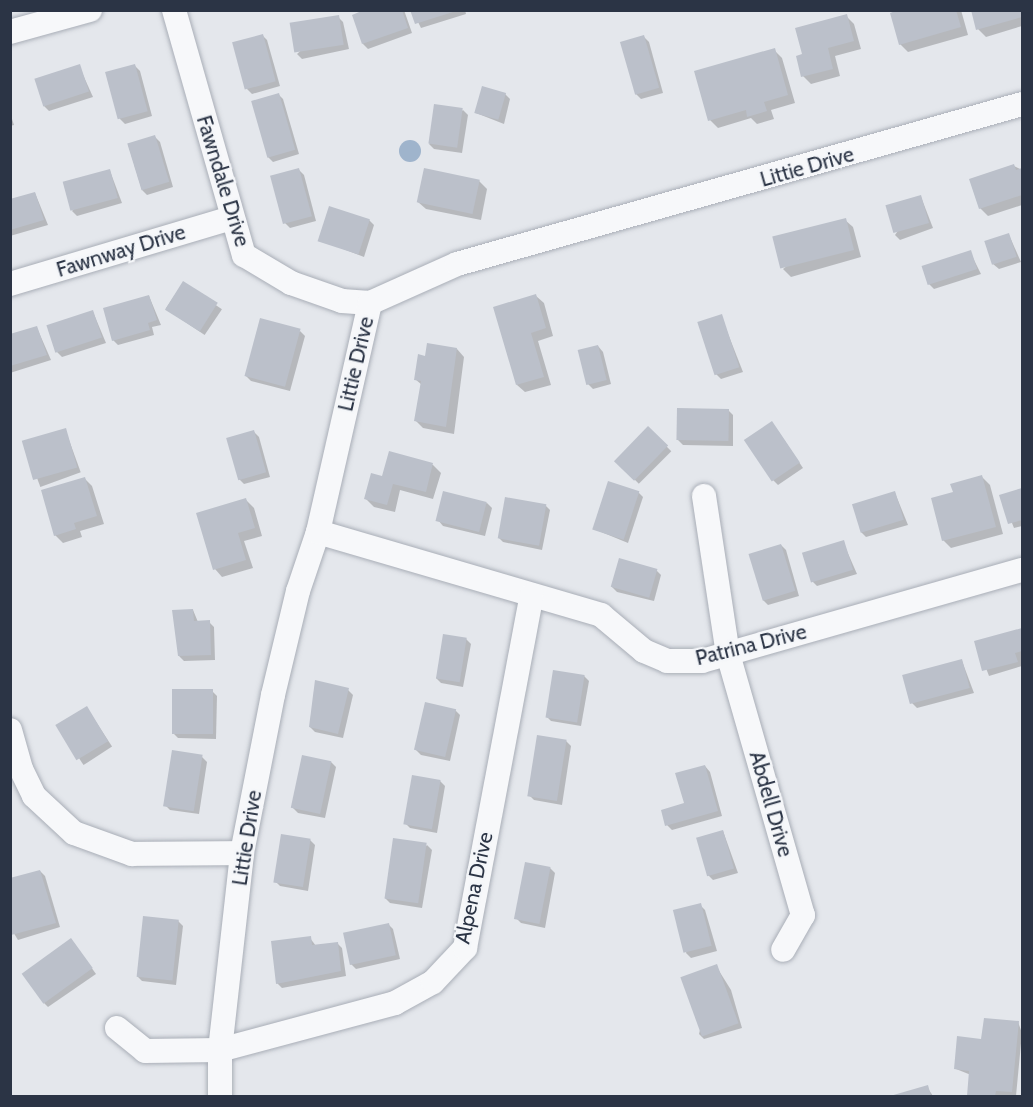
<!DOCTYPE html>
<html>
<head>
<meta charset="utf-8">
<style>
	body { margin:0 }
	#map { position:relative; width:1033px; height:1107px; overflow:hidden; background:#e4e7ec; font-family:Cabin,sans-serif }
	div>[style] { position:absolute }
	.water>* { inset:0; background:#9fb4cc }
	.round { border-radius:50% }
	.shadow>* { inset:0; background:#0003; transform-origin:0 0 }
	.building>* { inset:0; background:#bbc0ca; transform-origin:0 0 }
	.roads { filter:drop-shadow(0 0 2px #a9aeb7) drop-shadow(0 0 2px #a9aeb7) }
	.minor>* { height:24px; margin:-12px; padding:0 12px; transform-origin:12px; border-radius:12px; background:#f7f8fa }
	span { translate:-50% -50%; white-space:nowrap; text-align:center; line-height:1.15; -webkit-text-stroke:4.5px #f4f6f9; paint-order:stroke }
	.street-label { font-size:21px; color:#2b3445 }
	.frame { position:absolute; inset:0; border:12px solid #2b3445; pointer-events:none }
</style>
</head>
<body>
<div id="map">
	<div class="water">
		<i class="round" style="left:399px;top:140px;width:22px;height:22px"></i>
	</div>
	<div class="shadow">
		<i style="clip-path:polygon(368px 10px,404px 10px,412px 33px,368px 49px,363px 44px)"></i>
		<i style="clip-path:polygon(412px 10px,465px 10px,466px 14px,421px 28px)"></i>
		<i style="clip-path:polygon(903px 10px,961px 10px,968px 35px,908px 52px,900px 44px)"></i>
		<i style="clip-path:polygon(973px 10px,1022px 10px,1022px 26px,986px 37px,978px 29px)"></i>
		<i style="clip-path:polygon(846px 16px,854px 24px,861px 49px,835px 56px,840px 76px,811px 84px,803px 76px,804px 55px)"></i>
		<i style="clip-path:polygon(338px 17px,343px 22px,349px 49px,302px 59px,297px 54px)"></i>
		<i style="clip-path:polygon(262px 35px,267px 40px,280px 86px,252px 94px,247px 89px)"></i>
		<i style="clip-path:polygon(644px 37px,649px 42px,663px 93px,641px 99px,636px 94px)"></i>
		<i style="clip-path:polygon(774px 50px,782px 58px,795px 103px,771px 110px,774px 119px,757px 124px,751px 118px,718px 128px,710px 120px)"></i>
		<i style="clip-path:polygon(79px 66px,93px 97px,49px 111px,44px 106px)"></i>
		<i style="clip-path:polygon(135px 66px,140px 71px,152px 116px,125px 124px,120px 119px,107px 73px)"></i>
		<i style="clip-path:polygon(278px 94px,283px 99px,299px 154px,273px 162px,268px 157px)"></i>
		<i style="clip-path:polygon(505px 94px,510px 99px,504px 124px,476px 113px)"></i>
		<i style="clip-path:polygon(463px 110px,468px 115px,462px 153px,434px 149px,429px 144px)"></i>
		<i style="clip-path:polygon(10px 113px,14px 125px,10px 126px)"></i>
		<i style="clip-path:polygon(155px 137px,160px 142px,173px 187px,147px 195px,142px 190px,128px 144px)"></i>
		<i style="clip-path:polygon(1014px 166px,1022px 170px,1022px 205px,988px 216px,980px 208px)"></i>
		<i style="clip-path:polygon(299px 170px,304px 175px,316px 221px,290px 228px,285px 223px)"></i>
		<i style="clip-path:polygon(110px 171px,122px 203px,77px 216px,72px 211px)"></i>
		<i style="clip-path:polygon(479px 181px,487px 189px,481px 220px,426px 209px,418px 202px)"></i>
		<i style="clip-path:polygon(35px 193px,48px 225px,10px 236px,10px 200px)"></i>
		<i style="clip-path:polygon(921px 197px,933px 228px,900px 240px,895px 235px)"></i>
		<i style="clip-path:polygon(369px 220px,374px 225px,364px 257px,320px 240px)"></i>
		<i style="clip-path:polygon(845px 220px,853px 227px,861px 257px,791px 277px,783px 269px)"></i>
		<i style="clip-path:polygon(1009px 235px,1021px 262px,999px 269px,993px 264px)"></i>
		<i style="clip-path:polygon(970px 252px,981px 274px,934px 289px,929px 284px)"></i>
		<i style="left:183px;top:283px;width:47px;height:31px;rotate:34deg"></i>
		<i style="clip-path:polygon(149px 296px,161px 325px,152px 327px,154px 335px,118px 345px,113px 340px)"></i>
		<i style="clip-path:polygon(536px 296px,544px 303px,553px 336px,538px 341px,551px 385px,525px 392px,517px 385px)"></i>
		<i style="clip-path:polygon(93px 312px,106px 343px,62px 357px,57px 352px)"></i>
		<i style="clip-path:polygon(721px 316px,743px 372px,721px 379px,716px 374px)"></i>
		<i style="clip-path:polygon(37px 328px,51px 360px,10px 373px,10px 336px)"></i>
		<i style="clip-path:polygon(300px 331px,305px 336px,290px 391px,251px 381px,246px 376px)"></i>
		<i style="clip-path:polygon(598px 346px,603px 352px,611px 384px,593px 389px,588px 384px)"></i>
		<i style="clip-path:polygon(457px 349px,464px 357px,454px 434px,423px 428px,415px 420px,422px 385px,415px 379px,426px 357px)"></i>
		<i style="clip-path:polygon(728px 410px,733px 415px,733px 446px,683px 445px,678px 440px)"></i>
		<i style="left:648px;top:428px;width:33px;height:46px;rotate:45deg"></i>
		<i style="clip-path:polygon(776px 428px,803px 468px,778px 485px,773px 480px)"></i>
		<i style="left:65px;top:429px;width:46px;height:43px;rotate:70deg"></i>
		<i style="clip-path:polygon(254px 432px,259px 437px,270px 477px,244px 484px,239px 479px)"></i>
		<i style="clip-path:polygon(390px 453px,433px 465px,441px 473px,433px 499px,400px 490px,395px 512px,374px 507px,366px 499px,383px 477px)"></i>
		<i style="clip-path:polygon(982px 477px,990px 485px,1003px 534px,951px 548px,943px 540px,954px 493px)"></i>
		<i style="clip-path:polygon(84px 478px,92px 486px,104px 524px,80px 531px,82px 537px,63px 543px,55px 535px)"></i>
		<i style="clip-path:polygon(1022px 490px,1022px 526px,1014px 528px,1001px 496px)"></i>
		<i style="clip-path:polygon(638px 492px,643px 497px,628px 543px,594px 529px)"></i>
		<i style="clip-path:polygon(895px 493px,908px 525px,866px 537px,861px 532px)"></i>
		<i style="clip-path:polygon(246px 500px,254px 508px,262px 536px,244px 541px,253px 568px,222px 577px,215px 569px)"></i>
		<i style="clip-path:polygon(487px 503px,492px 508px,485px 536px,443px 526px,438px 520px)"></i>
		<i style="clip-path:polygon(545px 505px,550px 510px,542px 550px,503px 542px,498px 537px)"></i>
		<i style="clip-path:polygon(843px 542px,857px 574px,817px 586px,812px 581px)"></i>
		<i style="clip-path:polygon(781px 545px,786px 550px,799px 596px,768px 605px,763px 600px)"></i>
		<i style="clip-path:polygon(656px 570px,661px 575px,654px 601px,617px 592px,612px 587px)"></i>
		<i style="clip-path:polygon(193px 610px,198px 622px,209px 622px,214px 627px,215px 660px,184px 661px,179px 656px)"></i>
		<i style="clip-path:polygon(1022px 630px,1022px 666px,989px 676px,976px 642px)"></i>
		<i style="clip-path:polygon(466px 639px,471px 644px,463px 687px,441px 683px,436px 678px)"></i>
		<i style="clip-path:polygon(962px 661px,974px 693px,917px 708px,912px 703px)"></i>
		<i style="clip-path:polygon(584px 676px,589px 681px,581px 726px,551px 721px,546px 716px)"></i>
		<i style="clip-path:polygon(348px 690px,353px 695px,343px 738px,315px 732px,310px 727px)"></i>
		<i style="clip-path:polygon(212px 691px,217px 696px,216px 739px,178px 738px,173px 733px)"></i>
		<i style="left:87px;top:708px;width:46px;height:34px;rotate:57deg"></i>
		<i style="clip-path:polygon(455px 710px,460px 715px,450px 761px,421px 755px,416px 750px)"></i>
		<i style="clip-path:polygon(566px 741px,571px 746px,562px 805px,534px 800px,529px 795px)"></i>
		<i style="clip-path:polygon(202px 757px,207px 762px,199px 814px,170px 810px,165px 805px)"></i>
		<i style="clip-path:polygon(331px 762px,336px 767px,325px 818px,298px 813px,293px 808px)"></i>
		<i style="clip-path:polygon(705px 766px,710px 772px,722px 816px,672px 830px,667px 825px,686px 804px)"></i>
		<i style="clip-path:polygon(440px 781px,445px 786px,437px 833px,410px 828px,405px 823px)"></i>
		<i style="clip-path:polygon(723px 831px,738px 873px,713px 880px,708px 875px)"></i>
		<i style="clip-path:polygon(310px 840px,315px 845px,308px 891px,280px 886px,275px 881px)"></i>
		<i style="clip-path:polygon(427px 845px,432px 850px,422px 908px,390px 903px,385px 898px)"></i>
		<i style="clip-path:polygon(550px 868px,555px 873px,545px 928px,521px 923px,516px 918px)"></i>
		<i style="clip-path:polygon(40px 871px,45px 876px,60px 927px,18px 940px,10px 927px,10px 880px)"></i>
		<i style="clip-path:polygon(700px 905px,705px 910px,717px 951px,691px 958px,686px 953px)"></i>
		<i style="clip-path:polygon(178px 921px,183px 926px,176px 985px,142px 981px,137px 976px)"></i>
		<i style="clip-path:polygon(388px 924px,393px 929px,400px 959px,356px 969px,351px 964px)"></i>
		<i style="clip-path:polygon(310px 938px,316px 946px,337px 943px,342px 948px,346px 976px,282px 988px,277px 983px)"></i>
		<i style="clip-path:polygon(71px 939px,96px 974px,48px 1007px,44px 1003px)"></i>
		<i style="clip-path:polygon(716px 966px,731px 990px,742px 1028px,704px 1039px,699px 1034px)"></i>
		<i style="clip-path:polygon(1018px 1022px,1022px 1033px,1016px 1096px,968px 1096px,971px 1075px,956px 1069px,983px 1040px)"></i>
		<i style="clip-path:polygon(927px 1087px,933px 1096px,893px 1096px)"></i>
	</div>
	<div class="building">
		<i style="clip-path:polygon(364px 10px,402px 10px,408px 28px,362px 44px,352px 15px)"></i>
		<i style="clip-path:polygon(410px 10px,456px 10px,456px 11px,415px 24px)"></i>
		<i style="clip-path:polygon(898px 10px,956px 10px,961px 27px,899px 45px,890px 13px)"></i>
		<i style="clip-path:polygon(971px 10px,1022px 10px,1022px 17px,976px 30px)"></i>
		<i style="clip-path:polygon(847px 14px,854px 41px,828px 48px,833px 69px,801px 77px,796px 56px,802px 54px,795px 28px)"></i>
		<i style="left:339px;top:15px;width:30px;height:50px;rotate:81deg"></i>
		<i style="left:263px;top:34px;width:49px;height:32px;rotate:75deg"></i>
		<i style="left:644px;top:35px;width:55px;height:25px;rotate:74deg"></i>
		<i style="clip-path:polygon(775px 48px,788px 95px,764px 102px,767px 111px,747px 117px,746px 110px,708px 121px,694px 71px)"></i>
		<i style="left:80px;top:64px;width:29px;height:48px;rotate:72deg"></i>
		<i style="left:135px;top:64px;width:49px;height:31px;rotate:75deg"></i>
		<i style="left:482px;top:86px;width:25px;height:28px;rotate:16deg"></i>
		<i style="left:279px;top:93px;width:59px;height:29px;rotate:74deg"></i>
		<i style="left:434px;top:104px;width:29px;height:40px;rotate:8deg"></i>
		<i style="left:155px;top:135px;width:49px;height:29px;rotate:73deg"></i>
		<i style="clip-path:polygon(1014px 164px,1016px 170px,1022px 168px,1022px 195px,979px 209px,969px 179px)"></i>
		<i style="left:299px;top:168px;width:50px;height:30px;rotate:75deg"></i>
		<i style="left:424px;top:168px;width:57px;height:35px;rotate:12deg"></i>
		<i style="left:110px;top:169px;width:30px;height:49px;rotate:75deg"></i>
		<i style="clip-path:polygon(35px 192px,44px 220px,10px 230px,10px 199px)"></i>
		<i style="left:921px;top:195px;width:29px;height:37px;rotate:74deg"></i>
		<i style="left:329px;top:206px;width:43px;height:37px;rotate:18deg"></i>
		<i style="left:846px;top:218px;width:33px;height:76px;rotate:76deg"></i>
		<i style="left:1009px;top:233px;width:25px;height:26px;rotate:72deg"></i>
		<i style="left:971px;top:250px;width:20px;height:52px;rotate:72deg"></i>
		<i style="left:183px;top:281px;width:41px;height:34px;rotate:32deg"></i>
		<i style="clip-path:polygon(536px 294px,546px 328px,531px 333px,544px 377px,516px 385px,493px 307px)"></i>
		<i style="clip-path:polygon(149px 295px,157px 320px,148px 323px,150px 330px,112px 341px,103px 308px)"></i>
		<i style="left:93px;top:310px;width:29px;height:49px;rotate:72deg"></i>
		<i style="left:722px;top:314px;width:56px;height:26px;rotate:72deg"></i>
		<i style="left:260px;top:318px;width:42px;height:60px;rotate:15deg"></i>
		<i style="clip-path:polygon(37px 326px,47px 355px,10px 366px,10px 334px)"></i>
		<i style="clip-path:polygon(427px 343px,457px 348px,446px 427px,414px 421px,421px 381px,414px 380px,418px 354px,425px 356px)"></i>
		<i style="left:598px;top:345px;width:36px;height:21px;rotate:76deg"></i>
		<i style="left:677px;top:408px;width:52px;height:32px;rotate:1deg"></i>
		<i style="left:772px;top:421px;width:50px;height:34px;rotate:56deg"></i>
		<i style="left:648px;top:426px;width:28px;height:49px;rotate:44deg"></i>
		<i style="left:66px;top:428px;width:41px;height:46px;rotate:74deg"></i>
		<i style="left:254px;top:430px;width:44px;height:29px;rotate:74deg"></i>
		<i style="clip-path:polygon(389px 451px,433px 463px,426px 492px,393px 484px,387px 505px,364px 499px,371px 473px,382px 476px)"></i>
		<i style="clip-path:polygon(982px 475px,996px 527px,942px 541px,931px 498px,953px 492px,950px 484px)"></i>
		<i style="clip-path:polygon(85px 477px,97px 516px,74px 523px,76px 529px,54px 536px,41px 490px)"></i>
		<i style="left:608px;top:481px;width:33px;height:51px;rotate:18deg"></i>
		<i style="clip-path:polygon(1022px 488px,1022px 520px,1008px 524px,999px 495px)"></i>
		<i style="left:443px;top:491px;width:45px;height:31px;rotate:14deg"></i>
		<i style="left:895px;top:491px;width:30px;height:45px;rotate:73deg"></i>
		<i style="left:505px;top:497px;width:42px;height:42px;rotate:10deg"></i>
		<i style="clip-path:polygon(246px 498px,255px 528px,238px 533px,246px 560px,213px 570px,196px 513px)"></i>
		<i style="left:844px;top:540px;width:31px;height:44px;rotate:73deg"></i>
		<i style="left:781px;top:544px;width:49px;height:34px;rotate:73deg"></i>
		<i style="left:619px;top:558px;width:40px;height:30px;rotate:16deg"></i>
		<i style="clip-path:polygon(193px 609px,194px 621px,210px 620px,211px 655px,178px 656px,172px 610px)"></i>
		<i style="clip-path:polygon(1022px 628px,1022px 651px,1015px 653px,1018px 662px,982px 671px,974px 641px)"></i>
		<i style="left:443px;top:634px;width:24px;height:45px;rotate:9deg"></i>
		<i style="left:962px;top:659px;width:30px;height:62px;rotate:75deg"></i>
		<i style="left:553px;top:670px;width:32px;height:48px;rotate:9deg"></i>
		<i style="clip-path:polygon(315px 680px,349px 688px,338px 734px,309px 727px)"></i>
		<i style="left:172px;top:689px;width:41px;height:45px"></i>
		<i style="left:425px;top:702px;width:32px;height:49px;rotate:13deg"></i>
		<i style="left:87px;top:706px;width:41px;height:37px;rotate:59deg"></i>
		<i style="left:537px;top:735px;width:30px;height:62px;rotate:9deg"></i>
		<i style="left:172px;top:750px;width:31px;height:57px;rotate:9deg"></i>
		<i style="left:302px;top:755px;width:30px;height:54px;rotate:12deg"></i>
		<i style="clip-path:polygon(705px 765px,718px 811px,665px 826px,661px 810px,684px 803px,675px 773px)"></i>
		<i style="left:412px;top:775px;width:29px;height:50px;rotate:10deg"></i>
		<i style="left:723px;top:830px;width:40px;height:28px;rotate:74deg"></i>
		<i style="left:281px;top:834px;width:30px;height:49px;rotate:9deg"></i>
		<i style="left:393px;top:838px;width:34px;height:61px;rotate:8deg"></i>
		<i style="left:525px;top:862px;width:26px;height:58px;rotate:11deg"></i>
		<i style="clip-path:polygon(40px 870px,56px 923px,11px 935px,10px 878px)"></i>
		<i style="left:701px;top:903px;width:44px;height:29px;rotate:76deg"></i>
		<i style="left:143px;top:916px;width:36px;height:61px;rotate:6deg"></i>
		<i style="left:389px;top:923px;width:33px;height:47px;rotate:78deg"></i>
		<i style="clip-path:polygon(311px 936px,312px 945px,338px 942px,341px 971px,276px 984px,271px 941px)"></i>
		<i style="left:71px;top:938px;width:37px;height:61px;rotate:54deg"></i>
		<i style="left:717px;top:964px;width:63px;height:39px;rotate:70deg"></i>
		<i style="clip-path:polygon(984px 1018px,1019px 1021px,1012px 1092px,996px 1091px,995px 1096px,967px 1096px,969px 1071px,954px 1069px,957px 1036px,981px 1039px)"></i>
		<i style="clip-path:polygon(928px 1085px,931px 1096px,890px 1096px)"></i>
	</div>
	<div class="roads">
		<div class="minor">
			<i style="left:174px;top:10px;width:255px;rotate:74.1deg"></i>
			<i style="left:244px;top:255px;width:55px;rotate:30.8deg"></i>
			<i style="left:291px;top:283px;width:54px;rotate:19.4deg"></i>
			<i style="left:342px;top:301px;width:28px;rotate:4deg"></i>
			<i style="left:10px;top:32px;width:83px;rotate:-15.4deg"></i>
			<i style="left:10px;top:284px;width:231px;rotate:-16.6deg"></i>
			<i style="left:704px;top:496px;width:160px;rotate:81.4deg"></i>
			<i style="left:728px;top:654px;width:272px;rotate:74deg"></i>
			<i style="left:803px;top:915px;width:40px;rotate:119.7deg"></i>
			<i style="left:318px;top:532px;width:295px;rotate:16.3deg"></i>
			<i style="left:601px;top:615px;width:56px;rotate:39.9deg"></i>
			<i style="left:644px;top:651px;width:25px;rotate:23deg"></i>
			<i style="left:667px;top:661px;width:35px"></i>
			<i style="left:702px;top:661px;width:333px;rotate:-15.9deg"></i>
			<i style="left:10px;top:730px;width:41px;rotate:74.2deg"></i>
			<i style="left:21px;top:769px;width:30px;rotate:64deg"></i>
			<i style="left:34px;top:796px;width:54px;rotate:42.8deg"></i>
			<i style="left:74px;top:833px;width:62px;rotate:19.9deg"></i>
			<i style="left:132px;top:854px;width:110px;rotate:-0.5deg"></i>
			<i style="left:117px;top:1028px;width:36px;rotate:39deg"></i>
			<i style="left:145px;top:1051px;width:75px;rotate:-0.8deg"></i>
			<i style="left:220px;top:1050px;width:181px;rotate:-15deg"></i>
			<i style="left:395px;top:1003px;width:43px;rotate:-28.9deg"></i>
			<i style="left:433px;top:982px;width:47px;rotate:-46.7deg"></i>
			<i style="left:465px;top:948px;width:359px;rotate:-79.3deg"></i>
			<i style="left:220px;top:1096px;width:46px;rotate:-90deg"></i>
			<i style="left:220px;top:1050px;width:198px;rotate:-83.6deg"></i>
			<i style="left:242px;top:853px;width:161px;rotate:-78.9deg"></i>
			<i style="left:273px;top:695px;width:107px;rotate:-76.5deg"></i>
			<i style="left:298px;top:591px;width:62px;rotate:-71.3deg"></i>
			<i style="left:318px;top:532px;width:235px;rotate:-77.2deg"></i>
			<i style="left:370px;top:303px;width:95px;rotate:-24.1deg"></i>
			<i style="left:457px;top:264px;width:587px;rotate:-15.81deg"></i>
		</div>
	</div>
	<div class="street-label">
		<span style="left:807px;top:167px;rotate:-16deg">Littie Drive</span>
		<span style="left:223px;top:181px;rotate:73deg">Fawndale Drive</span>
		<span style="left:121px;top:251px;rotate:-17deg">Fawnway Drive</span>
		<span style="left:356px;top:364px;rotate:-77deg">Littie Drive</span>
		<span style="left:751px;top:645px;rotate:-14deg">Patrina Drive</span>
		<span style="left:771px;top:804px;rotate:74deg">Abdell Drive</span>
		<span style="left:247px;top:838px;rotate:-81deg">Littie Drive</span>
		<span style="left:474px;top:888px;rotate:-78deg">Alpena Drive</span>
	</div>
	<div class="frame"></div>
</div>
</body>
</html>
